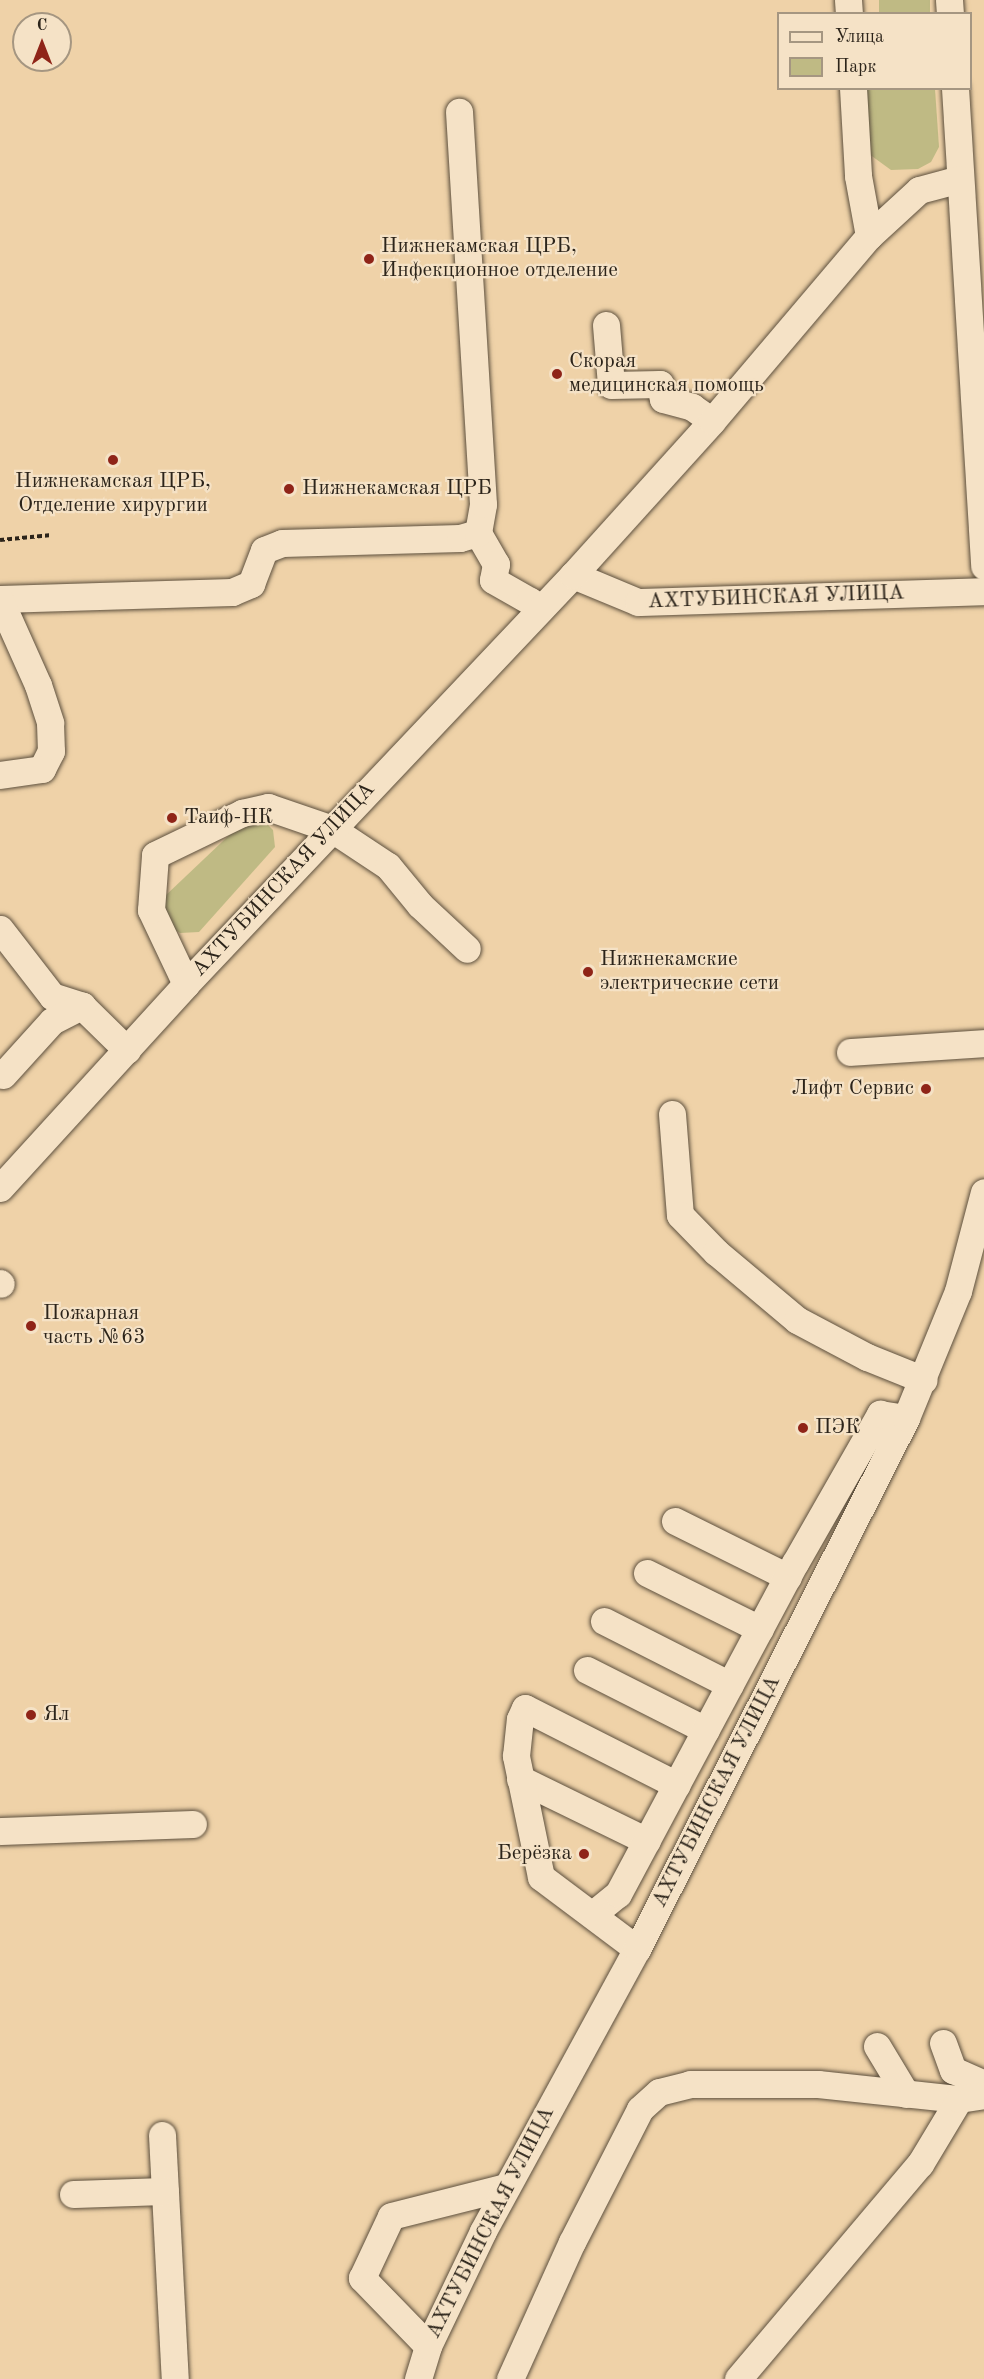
<!DOCTYPE html>
<html>
<head>
<meta charset="utf-8">
<style>
	body { margin:0 }
	#map { position:relative; width:984px; height:2379px; overflow:hidden; background:#efd2a8; font-family:"Old Standard TT",serif }
	div>[style] { position:absolute }
	.green>* { inset:0; background:#bfba84; transform-origin:0 0 }
	.path>* { height:4px; margin-top:-2px; transform-origin:0; background:repeating-linear-gradient(90deg,#2c241a 0 4.5px,transparent 0 7.5px) }
	.roads { filter:drop-shadow(0 0 2px #5d503e) drop-shadow(0 0 2px #5d503e) }
	.minor>* { height:27px; margin:-13.5px; padding:0 13.5px; transform-origin:13.5px; border-radius:13.5px; background:#f5e2c6 }
	.dots>* { width:16px; height:16px; translate:-50% -50%; box-sizing:border-box; border:3px solid #f5e2c6; border-radius:50% }
	span { translate:-50% -50%; white-space:nowrap; text-align:center; line-height:1.15; -webkit-text-stroke:4.5px #f5e2c6; paint-order:stroke }
	.poi-label { font-size:21px; color:#2c241a }
	.left { translate:0 -50%; text-align:left }
	.right { translate:-100% -50%; text-align:right }
	.street-label { font-size:21px; color:#2c241a }
	.legend { position:absolute; left:777px; top:12px; width:195px; height:78px; box-sizing:border-box; background:#f5e2c6; border:2px solid #a59681; margin:0; padding:8px 10px; list-style:none; font-size:18px; color:#2c241a }
	.legend li { display:flex; align-items:center; gap:12px; height:30px }
	.legend b { width:30px; border:2px solid #a59681 }
	.north { position:absolute; left:12px; top:12px; width:60px; height:60px; box-sizing:border-box; background:#f5e2c6; border:2px solid #a59681; border-radius:50%; rotate:0deg; font-size:16px; font-weight:700; line-height:24px; text-align:center; color:#2c241a }
	.north::after { content:''; display:block; margin:auto; width:21px; height:27px; background:#8f2418; clip-path:polygon(50% 0,100% 100%,50% 72%,0 100%) }
</style>
</head>
<body>
<div id="map">
	<div class="green">
		<i style="left:879px;top:0;width:51px;height:15px"></i>
		<i style="clip-path:polygon(865px 89px,935px 89px,939px 147px,931px 162px,918px 169px,891px 170px,869px 154px)"></i>
		<i style="clip-path:polygon(255px 819px,265px 822px,273px 830px,275px 847px,199px 932px,180px 933px,169px 926px,162px 914px,165px 896px,243px 822px)"></i>
	</div>
	<div class="path">
		<i style="left:0;top:540px;width:52px;rotate:-5.5deg"></i>
	</div>
	<div class="roads">
		<div class="minor">
			<i style="left:848px;top:0;width:14px;rotate:86deg"></i>
			<i style="left:949px;top:0;width:14px;rotate:86deg"></i>
			<i style="left:853px;top:88px;width:88px;rotate:86.7deg"></i>
			<i style="left:858px;top:176px;width:61px;rotate:79.6deg"></i>
			<i style="left:955px;top:88px;width:479px;rotate:86.5deg"></i>
			<i style="left:606px;top:325px;width:60px;rotate:85.2deg"></i>
			<i style="left:611px;top:385px;width:49px;rotate:-1.2deg"></i>
			<i style="left:660px;top:384px;width:15px;rotate:79deg"></i>
			<i style="left:663px;top:399px;width:30px;rotate:15deg"></i>
			<i style="left:692px;top:407px;width:24px;rotate:35deg"></i>
			<i style="left:478px;top:533px;width:36px;rotate:60deg"></i>
			<i style="left:496px;top:564px;width:16px;rotate:101deg"></i>
			<i style="left:493px;top:580px;width:43px;rotate:29.6deg"></i>
			<i style="left:530px;top:601px;width:13px;rotate:42deg"></i>
			<i style="left:573px;top:575px;width:70px;rotate:22.6deg"></i>
			<i style="left:638px;top:602px;width:346px;rotate:-1.8deg"></i>
			<i style="left:0;top:599px;width:232px;rotate:-1.7deg"></i>
			<i style="left:232px;top:592px;width:21px;rotate:-23deg"></i>
			<i style="left:251px;top:584px;width:36px;rotate:-69deg"></i>
			<i style="left:264px;top:550px;width:19px;rotate:-21deg"></i>
			<i style="left:282px;top:543px;width:178px;rotate:-1.6deg"></i>
			<i style="left:460px;top:538px;width:19px;rotate:-16deg"></i>
			<i style="left:478px;top:533px;width:29px;rotate:-80deg"></i>
			<i style="left:483px;top:504px;width:393px;rotate:-93.5deg"></i>
			<i style="left:0;top:600px;width:93px;rotate:65.9deg"></i>
			<i style="left:38px;top:685px;width:40px;rotate:72deg"></i>
			<i style="left:50px;top:723px;width:28px;rotate:88deg"></i>
			<i style="left:51px;top:751px;width:20px;rotate:117deg"></i>
			<i style="left:42px;top:769px;width:42px;rotate:171.9deg"></i>
			<i style="left:0;top:929px;width:85px;rotate:52.2deg"></i>
			<i style="left:52px;top:996px;width:32px;rotate:18deg"></i>
			<i style="left:82px;top:1006px;width:63px;rotate:44.4deg"></i>
			<i style="left:186px;top:984px;width:82px;rotate:-115.3deg"></i>
			<i style="left:151px;top:910px;width:55px;rotate:-85.8deg"></i>
			<i style="left:155px;top:855px;width:97px;rotate:-25.8deg"></i>
			<i style="left:242px;top:813px;width:27px;rotate:-13deg"></i>
			<i style="left:268px;top:807px;width:68px;rotate:19deg"></i>
			<i style="left:332px;top:829px;width:67px;rotate:33.5deg"></i>
			<i style="left:388px;top:866px;width:50px;rotate:50.6deg"></i>
			<i style="left:420px;top:905px;width:64px;rotate:43.1deg"></i>
			<i style="left:850px;top:1052px;width:134px;rotate:-3.8deg"></i>
			<i style="left:3px;top:1075px;width:73px;rotate:-47.8deg"></i>
			<i style="left:52px;top:1021px;width:34px;rotate:-27deg"></i>
			<i style="left:672px;top:1114px;width:101px;rotate:85.5deg"></i>
			<i style="left:680px;top:1215px;width:52px;rotate:45.8deg"></i>
			<i style="left:716px;top:1252px;width:106px;rotate:40deg"></i>
			<i style="left:797px;top:1320px;width:79px;rotate:27.9deg"></i>
			<i style="left:867px;top:1357px;width:61px;rotate:22deg"></i>
			<i style="left:0;top:1188px;width:276px;rotate:-47.6deg"></i>
			<i style="left:186px;top:984px;width:563px;rotate:-46.58deg"></i>
			<i style="left:573px;top:575px;width:207px;rotate:-47.9deg"></i>
			<i style="left:712px;top:421px;width:243px;rotate:-49.7deg"></i>
			<i style="left:869px;top:236px;width:68px;rotate:-42.6deg"></i>
			<i style="left:919px;top:190px;width:42px;rotate:-15deg"></i>
			<i style="left:0;top:1283px;width:1px;rotate:45deg"></i>
			<i style="left:675px;top:1521px;width:126px;rotate:26.4deg"></i>
			<i style="left:647px;top:1573px;width:126px;rotate:26.4deg"></i>
			<i style="left:604px;top:1621px;width:141px;rotate:26.9deg"></i>
			<i style="left:587px;top:1670px;width:133px;rotate:26.8deg"></i>
			<i style="left:520px;top:1779px;width:141px;rotate:26deg"></i>
			<i style="left:0;top:1831px;width:193px;rotate:-2.1deg"></i>
			<i style="left:593px;top:1914px;width:32px;rotate:-39deg"></i>
			<i style="left:618px;top:1894px;width:375px;rotate:-61.9deg"></i>
			<i style="left:795px;top:1563px;width:172px;rotate:-60.3deg"></i>
			<i style="left:880px;top:1414px;width:26px;rotate:9deg"></i>
			<i style="left:637px;top:1949px;width:120px;rotate:-143.1deg"></i>
			<i style="left:541px;top:1877px;width:124px;rotate:-101.7deg"></i>
			<i style="left:516px;top:1756px;width:37px;rotate:-84deg"></i>
			<i style="left:520px;top:1719px;width:12px;rotate:-66deg"></i>
			<i style="left:525px;top:1708px;width:170px;rotate:26.9deg"></i>
			<i style="left:943px;top:2043px;width:29px;rotate:70deg"></i>
			<i style="left:953px;top:2070px;width:34px;rotate:24deg"></i>
			<i style="left:877px;top:2046px;width:56px;rotate:58.9deg"></i>
			<i style="left:162px;top:2135px;width:244px;rotate:87deg"></i>
			<i style="left:73px;top:2194px;width:92px;rotate:-1.9deg"></i>
			<i style="left:428px;top:2346px;width:95px;rotate:-134.1deg"></i>
			<i style="left:362px;top:2278px;width:68px;rotate:-64.9deg"></i>
			<i style="left:391px;top:2216px;width:119px;rotate:-14.2deg"></i>
			<i style="left:418px;top:2379px;width:34px;rotate:-73deg"></i>
			<i style="left:428px;top:2346px;width:127px;rotate:-64.4deg"></i>
			<i style="left:483px;top:2231px;width:321px;rotate:-61.4deg"></i>
			<i style="left:637px;top:1949px;width:595px;rotate:-63.13deg"></i>
			<i style="left:906px;top:1418px;width:137px;rotate:-67.7deg"></i>
			<i style="left:958px;top:1291px;width:102px;rotate:-75.3deg"></i>
			<i style="left:510px;top:2379px;width:150px;rotate:-65.7deg"></i>
			<i style="left:572px;top:2242px;width:149px;rotate:-62.9deg"></i>
			<i style="left:640px;top:2109px;width:25px;rotate:-42deg"></i>
			<i style="left:659px;top:2092px;width:32px;rotate:-14deg"></i>
			<i style="left:690px;top:2084px;width:128px"></i>
			<i style="left:818px;top:2084px;width:142px;rotate:6.1deg"></i>
			<i style="left:738px;top:2379px;width:282px;rotate:-49.8deg"></i>
			<i style="left:920px;top:2164px;width:76px;rotate:-59deg"></i>
			<i style="left:959px;top:2099px;width:25px;rotate:-9deg"></i>
		</div>
	</div>
	<div class="dots">
		<i style="left:369px;top:259px;background:#8f2418"></i>
		<i style="left:557px;top:374px;background:#8f2418"></i>
		<i style="left:113px;top:460px;background:#8f2418"></i>
		<i style="left:289px;top:489px;background:#8f2418"></i>
		<i style="left:172px;top:818px;background:#8f2418"></i>
		<i style="left:588px;top:972px;background:#8f2418"></i>
		<i style="left:926px;top:1089px;background:#8f2418"></i>
		<i style="left:31px;top:1326px;background:#8f2418"></i>
		<i style="left:803px;top:1428px;background:#8f2418"></i>
		<i style="left:31px;top:1715px;background:#8f2418"></i>
		<i style="left:584px;top:1854px;background:#8f2418"></i>
	</div>
	<div class="poi-label">
		<span class="left" style="left:381px;top:259px">Нижнекамская ЦРБ,<br>Инфекционное отделение</span>
		<span class="left" style="left:569px;top:374px">Скорая<br>медицинская помощь</span>
		<span style="left:113px;top:494px">Нижнекамская ЦРБ,<br>Отделение хирургии</span>
		<span class="left" style="left:302px;top:489px">Нижнекамская ЦРБ</span>
		<span class="left" style="left:184px;top:818px">Таиф-НК</span>
		<span class="left" style="left:600px;top:972px">Нижнекамские<br>электрические сети</span>
		<span class="right" style="left:914px;top:1089px">Лифт Сервис</span>
		<span class="left" style="left:43px;top:1326px">Пожарная<br>часть №63</span>
		<span class="left" style="left:815px;top:1428px">ПЭК</span>
		<span class="left" style="left:43px;top:1715px">Ял</span>
		<span class="right" style="left:572px;top:1854px">Берёзка</span>
	</div>
	<div class="street-label">
		<span style="left:776px;top:598px;rotate:-2deg">АХТУБИНСКАЯ УЛИЦА</span>
		<span style="left:284px;top:880px;rotate:-47deg">АХТУБИНСКАЯ УЛИЦА</span>
		<span style="left:717px;top:1792px;rotate:-63deg">АХТУБИНСКАЯ УЛИЦА</span>
		<span style="left:491px;top:2223px;rotate:-63deg">АХТУБИНСКАЯ УЛИЦА</span>
	</div>
	<ul class="legend">
	<li><b style="height:8px;background:#f5e2c6"></b>Улица</li>
	<li><b style="height:16px;background:#bfba84"></b>Парк</li>
	</ul>
	<div class="north">С</div>
</div>
</body>
</html>
